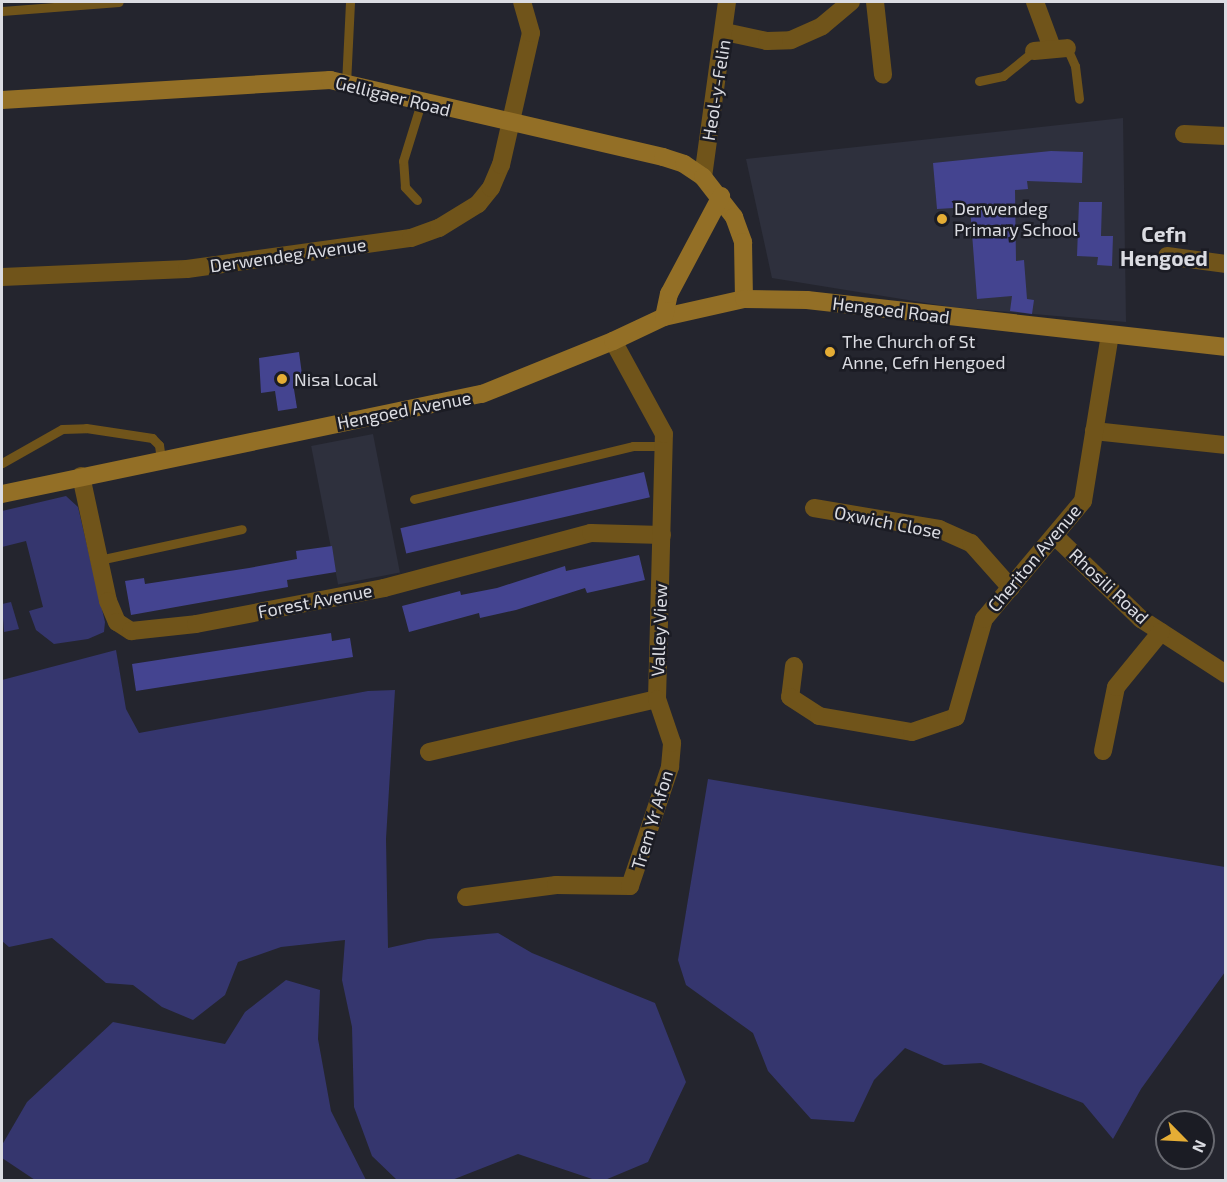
<!DOCTYPE html>
<html>
<head>
<meta charset="utf-8">
<style>
	body { margin:0 }
	#map { position:relative; width:1227px; height:1182px; overflow:hidden; background:#24252e; font-family:"Exo 2",sans-serif }
	div>[style] { position:absolute }
	.built>* { inset:0; background:#2e303d; transform-origin:0 0 }
	.green>* { inset:0; background:#35366e }
	.building>* { inset:0; background:#444490; transform-origin:0 0 }
	.lane>* { height:9px; margin:-4.5px; padding:0 4.5px; transform-origin:4.5px; border-radius:4.5px; background:#70541a }
	.street>* { height:18px; margin:-9px; padding:0 9px; transform-origin:9px; border-radius:9px; background:#70541a }
	.secondary>* { height:18px; margin:-9px; padding:0 9px; transform-origin:9px; border-radius:9px; background:#936f26 }
	.dots>* { width:16px; height:16px; translate:-50% -50%; box-sizing:border-box; border:3px solid #1b1c24; border-radius:50% }
	span { translate:-50% -50%; white-space:nowrap; text-align:center; line-height:1.15; -webkit-text-stroke:5px #1b1c24; paint-order:stroke }
	.street-label { font-size:18px; color:#dbdce2 }
	.poi-label { font-size:18px; color:#dbdce2 }
	.left { translate:0 -50%; text-align:left }
	.quarter-label { font-size:21px; color:#dbdce2; font-weight:700 }
	.frame { position:absolute; inset:0; border:3px solid #dbdce2; pointer-events:none }
	.north { position:absolute; left:1155px; top:1110px; width:60px; height:60px; box-sizing:border-box; background:#1b1c24; border:2px solid #686970; border-radius:50%; rotate:114deg; font-size:16px; font-weight:700; line-height:24px; text-align:center; color:#dbdce2 }
	.north::after { content:''; display:block; margin:auto; width:21px; height:27px; background:#e5ad35; clip-path:polygon(50% 0,100% 100%,50% 72%,0 100%) }
</style>
</head>
<body>
<div id="map">
	<div class="built">
		<i style="clip-path:polygon(1123px 118px,1126px 322px,951px 307px,772px 278px,746px 159px)"></i>
		<i style="left:373px;top:434px;width:141px;height:63px;rotate:79deg"></i>
	</div>
	<div class="green">
		<i style="clip-path:polygon(66px 496px,78px 507px,105px 622px,104px 632px,88px 639px,54px 644px,36px 630px,29px 611px,43px 607px,26px 541px,2px 547px,2px 511px)"></i>
		<i style="clip-path:polygon(11px 602px,19px 629px,4px 632px,2px 604px)"></i>
		<i style="clip-path:polygon(116px 650px,126px 709px,139px 733px,368px 691px,395px 690px,386px 839px,388px 948px,428px 939px,498px 933px,532px 953px,655px 1003px,686px 1082px,648px 1162px,605px 1180px,595px 1180px,518px 1154px,452px 1180px,397px 1180px,372px 1156px,354px 1107px,352px 1027px,342px 980px,345px 940px,281px 947px,238px 962px,225px 995px,193px 1020px,162px 1007px,133px 985px,106px 983px,52px 938px,9px 947px,2px 941px,2px 680px)"></i>
		<i style="clip-path:polygon(708px 779px,1225px 867px,1225px 972px,1141px 1089px,1113px 1139px,1083px 1103px,981px 1063px,944px 1065px,905px 1048px,874px 1080px,854px 1122px,811px 1119px,768px 1071px,753px 1033px,686px 985px,678px 960px)"></i>
		<i style="clip-path:polygon(286px 980px,320px 990px,318px 1039px,331px 1111px,366px 1180px,35px 1180px,2px 1158px,2px 1145px,27px 1102px,113px 1022px,225px 1044px,245px 1012px)"></i>
	</div>
	<div class="building">
		<i style="clip-path:polygon(1051px 151px,1083px 152px,1082px 183px,1027px 181px,1028px 189px,1015px 190px,1016px 261px,1024px 260px,1027px 299px,1034px 300px,1032px 314px,1010px 311px,1012px 296px,977px 299px,970px 207px,937px 209px,933px 163px)"></i>
		<i style="clip-path:polygon(1079px 202px,1102px 202px,1101px 236px,1113px 236px,1112px 266px,1097px 265px,1098px 257px,1077px 256px)"></i>
		<i style="clip-path:polygon(299px 352px,303px 382px,293px 383px,297px 408px,278px 411px,275px 391px,261px 393px,259px 358px)"></i>
		<i style="left:644px;top:472px;width:26px;height:250px;rotate:77deg"></i>
		<i style="clip-path:polygon(332px 546px,336px 572px,287px 580px,288px 587px,131px 615px,125px 581px,144px 578px,145px 584px,249px 568px,297px 559px,296px 551px)"></i>
		<i style="clip-path:polygon(639px 555px,645px 580px,587px 593px,585px 588px,516px 610px,480px 618px,479px 613px,409px 632px,402px 606px,460px 591px,461px 595px,497px 588px,565px 566px,566px 571px)"></i>
		<i style="clip-path:polygon(331px 633px,332px 641px,350px 638px,353px 657px,136px 691px,132px 664px)"></i>
	</div>
	<div class="lane">
		<i style="left:2px;top:11px;width:117px;rotate:-4.4deg"></i>
		<i style="left:1067px;top:48px;width:20px;rotate:66deg"></i>
		<i style="left:1075px;top:66px;width:33px;rotate:83deg"></i>
		<i style="left:979px;top:81px;width:25px;rotate:-12deg"></i>
		<i style="left:1003px;top:76px;width:40px;rotate:-39deg"></i>
		<i style="left:346px;top:84px;width:82px;rotate:-87.2deg"></i>
		<i style="left:417px;top:200px;width:18px;rotate:-133deg"></i>
		<i style="left:405px;top:187px;width:26px;rotate:-94deg"></i>
		<i style="left:403px;top:161px;width:61px;rotate:-72.8deg"></i>
		<i style="left:2px;top:463px;width:69px;rotate:-29.5deg"></i>
		<i style="left:62px;top:429px;width:24px;rotate:-2deg"></i>
		<i style="left:86px;top:428px;width:67px;rotate:8.6deg"></i>
		<i style="left:152px;top:438px;width:10px;rotate:45deg"></i>
		<i style="left:159px;top:445px;width:14px;rotate:82deg"></i>
		<i style="left:414px;top:499px;width:225px;rotate:-13.6deg"></i>
		<i style="left:633px;top:446px;width:31px"></i>
		<i style="left:99px;top:560px;width:146px;rotate:-12.2deg"></i>
	</div>
	<div class="street">
		<i style="left:875px;top:2px;width:73px;rotate:83.7deg"></i>
		<i style="left:1035px;top:2px;width:49px;rotate:69.7deg"></i>
		<i style="left:725px;top:32px;width:43px;rotate:12.1deg"></i>
		<i style="left:767px;top:41px;width:24px;rotate:-2deg"></i>
		<i style="left:791px;top:40px;width:34px;rotate:-24deg"></i>
		<i style="left:822px;top:26px;width:38px;rotate:-40deg"></i>
		<i style="left:1034px;top:51px;width:33px;rotate:-5deg"></i>
		<i style="left:1184px;top:134px;width:42px;rotate:2.7deg"></i>
		<i style="left:703px;top:177px;width:177px;rotate:-82.2deg"></i>
		<i style="left:1167px;top:256px;width:60px;rotate:7.7deg"></i>
		<i style="left:2px;top:277px;width:185px;rotate:-2.5deg"></i>
		<i style="left:187px;top:269px;width:226px;rotate:-7.9deg"></i>
		<i style="left:411px;top:238px;width:30px;rotate:-20deg"></i>
		<i style="left:439px;top:228px;width:46px;rotate:-31.6deg"></i>
		<i style="left:478px;top:204px;width:21px;rotate:-51deg"></i>
		<i style="left:491px;top:188px;width:25px;rotate:-67deg"></i>
		<i style="left:501px;top:165px;width:135px;rotate:-77.2deg"></i>
		<i style="left:531px;top:33px;width:32px;rotate:-106deg"></i>
		<i style="left:1094px;top:431px;width:133px;rotate:6.1deg"></i>
		<i style="left:81px;top:476px;width:128px;rotate:77.8deg"></i>
		<i style="left:108px;top:601px;width:23px;rotate:67deg"></i>
		<i style="left:117px;top:622px;width:17px;rotate:33deg"></i>
		<i style="left:131px;top:631px;width:65px;rotate:-6.1deg"></i>
		<i style="left:196px;top:624px;width:191px;rotate:-10.8deg"></i>
		<i style="left:384px;top:588px;width:214px;rotate:-14.9deg"></i>
		<i style="left:591px;top:533px;width:71px;rotate:1.6deg"></i>
		<i style="left:814px;top:508px;width:127px;rotate:9.5deg"></i>
		<i style="left:939px;top:529px;width:35px;rotate:24deg"></i>
		<i style="left:971px;top:543px;width:60px;rotate:48.4deg"></i>
		<i style="left:1055px;top:536px;width:120px;rotate:44deg"></i>
		<i style="left:1141px;top:619px;width:101px;rotate:32.9deg"></i>
		<i style="left:794px;top:666px;width:31px;rotate:97deg"></i>
		<i style="left:790px;top:697px;width:35px;rotate:33deg"></i>
		<i style="left:819px;top:716px;width:94px;rotate:9.8deg"></i>
		<i style="left:912px;top:732px;width:46px;rotate:-18.8deg"></i>
		<i style="left:956px;top:717px;width:102px;rotate:-74.1deg"></i>
		<i style="left:984px;top:619px;width:154px;rotate:-50deg"></i>
		<i style="left:1083px;top:501px;width:168px;rotate:-80.8deg"></i>
		<i style="left:1103px;top:751px;width:65px;rotate:-78.5deg"></i>
		<i style="left:1116px;top:687px;width:71px;rotate:-50.7deg"></i>
		<i style="left:429px;top:752px;width:234px;rotate:-13.1deg"></i>
		<i style="left:657px;top:699px;width:265px;rotate:-88.5deg"></i>
		<i style="left:664px;top:434px;width:106px;rotate:-118.7deg"></i>
		<i style="left:466px;top:897px;width:91px;rotate:-7.6deg"></i>
		<i style="left:556px;top:885px;width:74px;rotate:0.8deg"></i>
		<i style="left:630px;top:886px;width:126px;rotate:-71.4deg"></i>
		<i style="left:670px;top:767px;width:24px;rotate:-85deg"></i>
		<i style="left:672px;top:743px;width:46px;rotate:-108.8deg"></i>
	</div>
	<div class="secondary">
		<i style="left:2px;top:100px;width:329px;rotate:-3.5deg"></i>
		<i style="left:330px;top:80px;width:342px;rotate:13deg"></i>
		<i style="left:663px;top:157px;width:22px;rotate:18deg"></i>
		<i style="left:684px;top:164px;width:23px;rotate:34deg"></i>
		<i style="left:703px;top:177px;width:51px;rotate:52.2deg"></i>
		<i style="left:734px;top:217px;width:27px;rotate:70deg"></i>
		<i style="left:743px;top:242px;width:57px;rotate:89deg"></i>
		<i style="left:664px;top:317px;width:82px;rotate:-12.7deg"></i>
		<i style="left:744px;top:299px;width:63px;rotate:0.9deg"></i>
		<i style="left:807px;top:300px;width:422px;rotate:6.4deg"></i>
		<i style="left:2px;top:494px;width:490px;rotate:-11.8deg"></i>
		<i style="left:482px;top:394px;width:141px;rotate:-22deg"></i>
		<i style="left:613px;top:341px;width:56px;rotate:-25.2deg"></i>
		<i style="left:664px;top:317px;width:24px;rotate:-78deg"></i>
		<i style="left:669px;top:294px;width:111px;rotate:-62deg"></i>
	</div>
	<div class="dots">
		<i style="left:942px;top:219px;background:#e5ad35"></i>
		<i style="left:830px;top:352px;background:#e5ad35"></i>
		<i style="left:282px;top:379px;background:#e5ad35"></i>
	</div>
	<div class="street-label">
		<span style="left:716px;top:90px;rotate:-81deg">Heol-y-Felin</span>
		<span style="left:393px;top:96px;rotate:14deg">Gelligaer Road</span>
		<span style="left:288px;top:255px;rotate:-8deg">Derwendeg Avenue</span>
		<span style="left:891px;top:310px;rotate:7deg">Hengoed Road</span>
		<span style="left:404px;top:410px;rotate:-11deg">Hengoed Avenue</span>
		<span style="left:888px;top:522px;rotate:11deg">Oxwich Close</span>
		<span style="left:1034px;top:558px;rotate:-50deg">Cheriton Avenue</span>
		<span style="left:1109px;top:586px;rotate:43deg">Rhosili Road</span>
		<span style="left:315px;top:601px;rotate:-11deg">Forest Avenue</span>
		<span style="left:659px;top:630px;rotate:-88deg">Valley View</span>
		<span style="left:652px;top:820px;rotate:-73deg">Trem Yr Afon</span>
	</div>
	<div class="poi-label">
		<span class="left" style="left:954px;top:219px">Derwendeg<br>Primary School</span>
		<span class="left" style="left:842px;top:352px">The Church of St<br>Anne, Cefn Hengoed</span>
		<span class="left" style="left:294px;top:379px">Nisa Local</span>
	</div>
	<div class="quarter-label">
		<span style="left:1164px;top:246px">Cefn<br>Hengoed</span>
	</div>
	<div class="frame"></div>
	<div class="north">N</div>
</div>
</body>
</html>
